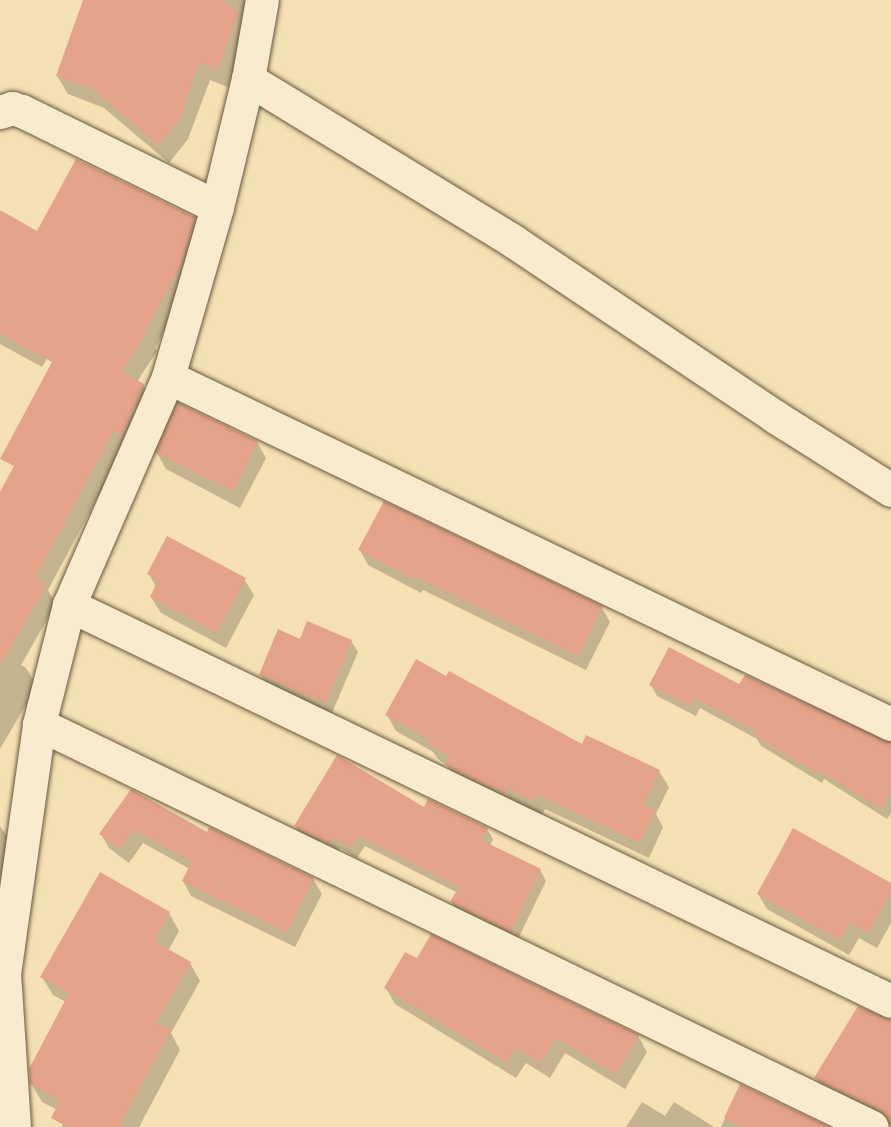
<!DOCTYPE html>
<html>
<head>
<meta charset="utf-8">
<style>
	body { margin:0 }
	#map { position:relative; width:891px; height:1127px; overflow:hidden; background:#f4e0b2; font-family:"EB Garamond",serif }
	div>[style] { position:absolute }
	.shadow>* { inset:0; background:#0003 }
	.building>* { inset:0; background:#e4a288; transform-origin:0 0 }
	.roads { filter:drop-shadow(0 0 2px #69583f) drop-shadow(0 0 2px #69583f) }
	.minor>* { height:33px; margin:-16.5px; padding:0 16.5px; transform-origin:16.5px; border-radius:16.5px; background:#f8ebcd }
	span { translate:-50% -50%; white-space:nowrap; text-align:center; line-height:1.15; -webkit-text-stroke:6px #f8ebcd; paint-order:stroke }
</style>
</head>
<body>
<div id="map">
	<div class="shadow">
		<i style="clip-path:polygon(84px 0,252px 0,247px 32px,228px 87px,210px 80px,188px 139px,169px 163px,104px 108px,68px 94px,57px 76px)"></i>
		<i style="clip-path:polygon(0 212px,38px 233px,194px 218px,204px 236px,190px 283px,155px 348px,157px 351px,137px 382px,143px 385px,154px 403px,124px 448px,48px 590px,56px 604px,21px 665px,26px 668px,37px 686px,0 749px,0 495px,69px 366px,49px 355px,42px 367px,0 344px)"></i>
		<i style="clip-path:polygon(257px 442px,266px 458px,240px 508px,166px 469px,157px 453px)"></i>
		<i style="clip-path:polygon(360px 550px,602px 608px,610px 622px,586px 670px,423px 590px,421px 593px,368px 565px)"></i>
		<i style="clip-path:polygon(149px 574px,244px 579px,254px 595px,226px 648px,161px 613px,151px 597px,156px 587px)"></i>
		<i style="clip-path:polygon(301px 641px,351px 641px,358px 652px,332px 713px,267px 686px,261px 675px)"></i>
		<i style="clip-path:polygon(651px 685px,740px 686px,891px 744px,891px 813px,887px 819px,824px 779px,822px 783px,761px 746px,757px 739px,700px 708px,696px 716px,657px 696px)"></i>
		<i style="clip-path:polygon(387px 715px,582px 746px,659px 771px,669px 787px,656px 814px,663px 827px,649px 858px,545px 809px,541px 816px,456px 781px,447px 765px,438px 759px,433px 752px,396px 731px)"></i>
		<i style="clip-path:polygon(131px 791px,207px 834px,313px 879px,322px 894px,295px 947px,191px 896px,183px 881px,190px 869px,143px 843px,129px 863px,109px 848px,101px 834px)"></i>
		<i style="clip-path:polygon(424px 809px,487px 829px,493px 839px,490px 846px,540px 870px,546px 881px,517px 941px,458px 913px,452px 902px,458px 893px,365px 846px,357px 858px,340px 848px,337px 854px,302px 837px,296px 827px)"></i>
		<i style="clip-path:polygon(0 826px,15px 847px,0 953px)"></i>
		<i style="clip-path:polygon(891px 885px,891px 923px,877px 948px,859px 938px,849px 955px,767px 909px,758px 894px)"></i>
		<i style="clip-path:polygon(169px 913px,179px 931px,168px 951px,190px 963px,200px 981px,171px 1033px,180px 1050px,139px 1127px,61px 1127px,66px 1118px,62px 1112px,42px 1102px,31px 1083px,66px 1002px,53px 995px,42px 977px)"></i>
		<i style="clip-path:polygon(417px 960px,638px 1036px,647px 1052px,625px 1089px,565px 1053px,550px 1078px,526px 1063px,516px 1078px,395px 1004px,386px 988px)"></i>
		<i style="clip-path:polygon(883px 1020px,891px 1020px,891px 1127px,825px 1094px,816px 1078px)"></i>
		<i style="clip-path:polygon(741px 1086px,825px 1127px,721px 1127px)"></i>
		<i style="clip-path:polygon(642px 1102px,665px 1116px,674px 1102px,714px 1127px,626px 1127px)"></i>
	</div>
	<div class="building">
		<i style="clip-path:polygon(83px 0,223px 0,238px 13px,218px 69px,199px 63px,179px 121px,158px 145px,92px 89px,56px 76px)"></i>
		<i style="clip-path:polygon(76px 159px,195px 217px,181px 265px,145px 331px,147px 332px,122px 372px,144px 384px,122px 435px,114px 431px,35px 578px,47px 585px,0 665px,0 492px,14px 466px,0 459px,52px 362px,0 333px,0 210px,37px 231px)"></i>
		<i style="left:177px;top:402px;width:90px;height:55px;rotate:26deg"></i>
		<i style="clip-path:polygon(384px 501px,603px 606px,578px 656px,414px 576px,413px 579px,358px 550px)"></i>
		<i style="clip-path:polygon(167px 536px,246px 578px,217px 633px,150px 597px,158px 580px,147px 574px)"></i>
		<i style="clip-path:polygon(307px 621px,352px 640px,326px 703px,259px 675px,278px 629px,300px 639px)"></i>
		<i style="clip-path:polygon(669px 647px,739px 684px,745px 675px,891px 742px,891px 793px,881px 809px,818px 770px,816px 773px,753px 735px,756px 731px,694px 698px,690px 706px,649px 685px)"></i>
		<i style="clip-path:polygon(416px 659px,446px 676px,449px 671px,582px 744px,586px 735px,660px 770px,644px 805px,655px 810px,640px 843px,536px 794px,532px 801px,508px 788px,505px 794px,445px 765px,450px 756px,427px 744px,429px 739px,385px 715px)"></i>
		<i style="clip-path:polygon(337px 755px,424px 807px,428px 799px,488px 828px,481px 840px,541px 869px,511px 932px,450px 902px,459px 887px,358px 836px,351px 848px,334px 838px,331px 844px,294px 826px)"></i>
		<i style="clip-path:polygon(131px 789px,207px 832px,209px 827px,314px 878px,287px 933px,182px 881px,192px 861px,134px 830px,120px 849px,99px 834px)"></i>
		<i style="clip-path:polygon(793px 828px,891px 883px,891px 892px,868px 933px,849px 923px,840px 940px,757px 894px)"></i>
		<i style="clip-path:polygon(100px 872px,170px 912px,154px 941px,191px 962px,156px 1023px,171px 1030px,119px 1127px,68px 1127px,51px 1118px,60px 1100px,30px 1084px,29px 1069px,69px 993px,40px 977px)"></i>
		<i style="clip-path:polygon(431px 934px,639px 1035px,616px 1074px,556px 1038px,541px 1063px,516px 1048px,507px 1063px,384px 988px,405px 952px,417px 958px)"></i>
		<i style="clip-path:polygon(858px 1006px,891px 1020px,891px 1127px,888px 1117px,880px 1110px,814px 1078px)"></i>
		<i style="clip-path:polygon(740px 1084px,829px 1127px,742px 1127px,724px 1118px)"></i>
	</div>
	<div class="roads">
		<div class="minor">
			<i style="left:248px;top:79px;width:311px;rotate:31.4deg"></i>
			<i style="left:513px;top:241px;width:314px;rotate:33.8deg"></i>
			<i style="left:774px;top:416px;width:138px;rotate:32.3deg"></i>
			<i style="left:0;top:112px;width:13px;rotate:-18deg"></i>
			<i style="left:12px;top:108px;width:10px;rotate:17deg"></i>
			<i style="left:22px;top:111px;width:217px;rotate:26.2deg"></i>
			<i style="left:168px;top:377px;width:802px;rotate:25.64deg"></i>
			<i style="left:69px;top:605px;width:912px;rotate:25.72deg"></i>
			<i style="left:39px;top:724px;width:925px;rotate:25.82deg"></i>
			<i style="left:14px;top:1127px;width:153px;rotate:-93.7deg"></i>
			<i style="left:4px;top:974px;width:252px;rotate:-82deg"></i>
			<i style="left:39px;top:724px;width:123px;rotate:-75.9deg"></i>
			<i style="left:69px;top:605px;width:249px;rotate:-66.5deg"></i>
			<i style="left:168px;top:377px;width:177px;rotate:-73.9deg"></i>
			<i style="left:217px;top:207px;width:132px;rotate:-76.4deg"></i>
			<i style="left:248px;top:79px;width:80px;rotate:-80deg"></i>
		</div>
	</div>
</div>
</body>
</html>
